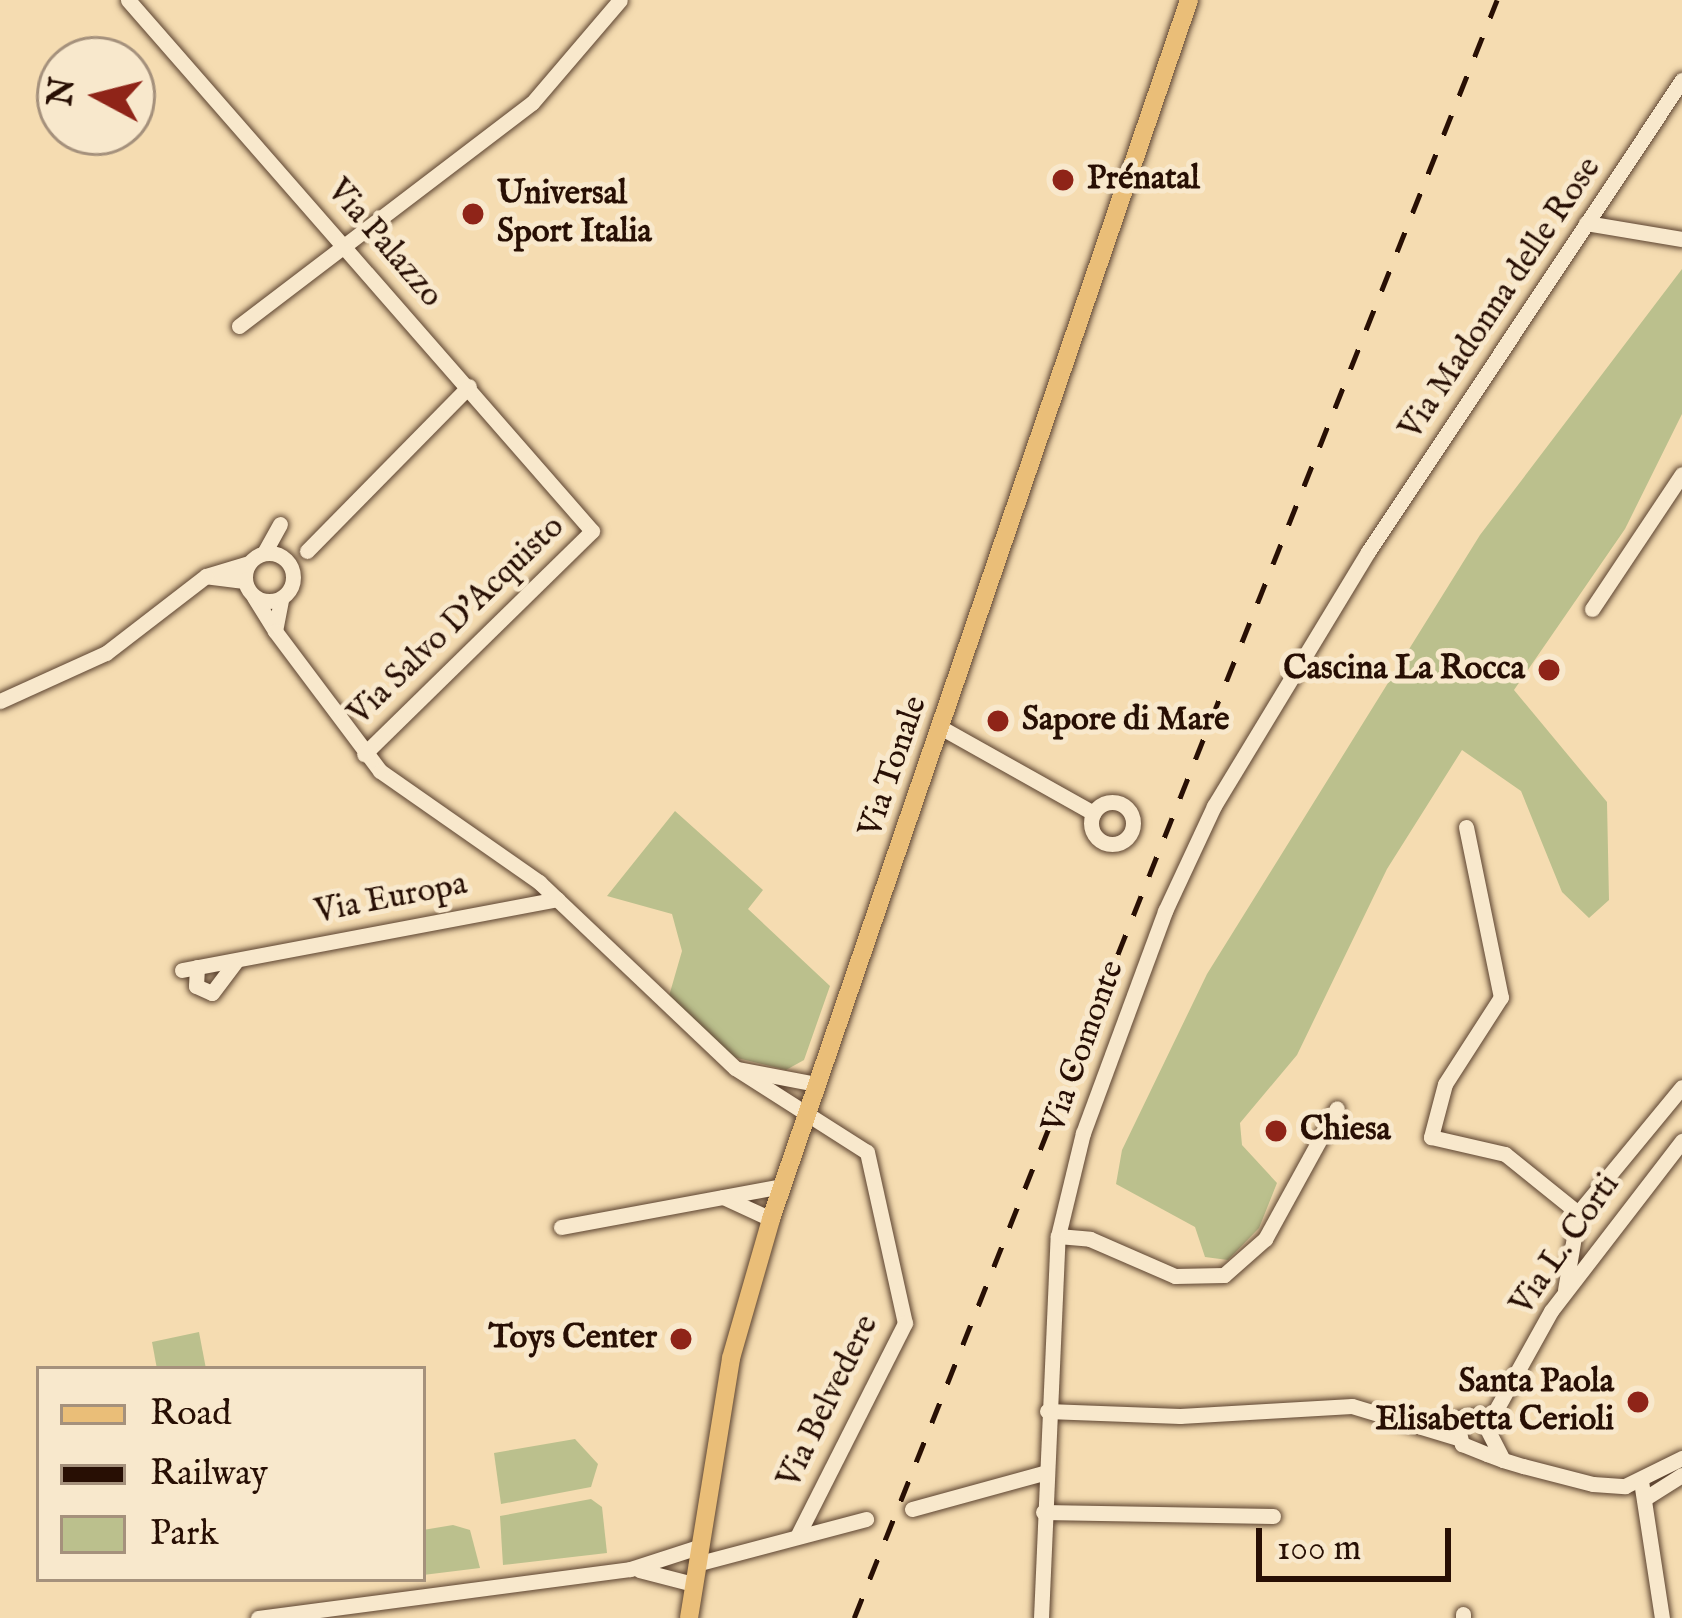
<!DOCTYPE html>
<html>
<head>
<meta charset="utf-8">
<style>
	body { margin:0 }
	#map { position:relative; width:1682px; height:1618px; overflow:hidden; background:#f5dcb1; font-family:"IM FELL English",serif }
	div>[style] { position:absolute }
	.green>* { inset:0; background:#bbc08d }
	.roads { filter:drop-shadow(0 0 3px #5b422f) drop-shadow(0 0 3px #5b422f) }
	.minor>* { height:15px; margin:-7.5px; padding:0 7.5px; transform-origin:7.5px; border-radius:7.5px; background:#f8e8cc }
	.minor>.ring { margin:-7.5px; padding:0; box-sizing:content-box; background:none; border:15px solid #f8e8cc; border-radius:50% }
	.major>* { height:18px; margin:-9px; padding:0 9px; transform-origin:9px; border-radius:9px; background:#eabe78 }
	.rail>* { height:4.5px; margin-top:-2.25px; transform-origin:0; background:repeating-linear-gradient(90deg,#280f04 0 21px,transparent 0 42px) }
	.dots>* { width:33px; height:33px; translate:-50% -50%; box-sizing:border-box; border:6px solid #f8e8cc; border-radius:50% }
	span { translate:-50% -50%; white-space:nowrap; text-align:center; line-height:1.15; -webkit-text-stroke:10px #f8e8cc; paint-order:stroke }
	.poi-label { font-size:33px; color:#280f04; font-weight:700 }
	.left { translate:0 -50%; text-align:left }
	.right { translate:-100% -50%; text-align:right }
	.street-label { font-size:33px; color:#280f04 }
	.legend { position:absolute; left:36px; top:1366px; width:390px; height:216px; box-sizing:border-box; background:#f8e8cc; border:3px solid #a5917c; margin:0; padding:15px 21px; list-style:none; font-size:36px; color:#280f04 }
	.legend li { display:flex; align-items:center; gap:24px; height:60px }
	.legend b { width:60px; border:3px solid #a5917c }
	.north { position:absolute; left:36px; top:36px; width:120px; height:120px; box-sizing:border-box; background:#f8e8cc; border:3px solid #a5917c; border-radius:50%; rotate:277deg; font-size:33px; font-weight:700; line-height:48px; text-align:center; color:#280f04 }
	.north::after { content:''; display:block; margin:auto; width:42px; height:54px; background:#8f2418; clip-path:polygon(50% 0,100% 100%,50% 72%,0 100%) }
	.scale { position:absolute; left:1256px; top:1528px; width:195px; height:54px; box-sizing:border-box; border:6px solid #280f04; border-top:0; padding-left:15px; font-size:36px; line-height:42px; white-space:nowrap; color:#280f04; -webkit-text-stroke:9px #f8e8cc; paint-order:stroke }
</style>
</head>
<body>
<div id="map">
	<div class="green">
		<i style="clip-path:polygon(1682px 269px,1682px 414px,1625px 529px,1514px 690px,1607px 802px,1609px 900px,1589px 918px,1562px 892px,1521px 791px,1462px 750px,1387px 869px,1297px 1055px,1240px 1123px,1242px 1145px,1277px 1183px,1259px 1228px,1228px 1260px,1205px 1257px,1195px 1227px,1116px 1184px,1122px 1150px,1207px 974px,1480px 535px)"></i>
		<i style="clip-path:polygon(675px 811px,763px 890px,748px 909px,830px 986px,804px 1060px,786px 1070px,733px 1057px,669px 996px,682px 951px,672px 914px,607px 896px)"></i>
		<i style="clip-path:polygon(199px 1332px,206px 1369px,157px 1369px,152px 1342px)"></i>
		<i style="clip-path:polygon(575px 1439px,598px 1464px,591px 1487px,501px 1504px,494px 1453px)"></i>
		<i style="clip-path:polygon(591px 1499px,602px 1507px,607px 1553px,503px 1565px,500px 1516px)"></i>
		<i style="clip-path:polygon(453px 1525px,470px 1530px,480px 1568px,423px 1575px,423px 1530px)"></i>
	</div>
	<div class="roads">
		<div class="minor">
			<i style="left:128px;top:0;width:705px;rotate:48.85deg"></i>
			<i style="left:592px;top:531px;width:319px;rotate:135.6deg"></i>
			<i style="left:1586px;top:223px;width:97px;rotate:9.5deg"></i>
			<i style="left:239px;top:326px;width:368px;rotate:-37.3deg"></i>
			<i style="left:532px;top:103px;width:135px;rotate:-49.5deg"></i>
			<i style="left:307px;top:551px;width:231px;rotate:-45.5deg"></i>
			<i class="ring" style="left:245px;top:553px;width:33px;height:33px"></i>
			<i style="left:264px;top:553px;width:33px;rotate:-61deg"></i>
			<i style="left:244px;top:581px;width:38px;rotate:-173deg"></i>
			<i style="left:206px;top:576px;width:45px;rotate:-16.8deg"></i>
			<i style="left:254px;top:597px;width:40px;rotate:58deg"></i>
			<i style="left:275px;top:631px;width:33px;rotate:-79deg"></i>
			<i style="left:1592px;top:609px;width:162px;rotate:-56.3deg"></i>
			<i style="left:275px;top:631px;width:175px;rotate:53.1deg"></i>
			<i style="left:380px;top:771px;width:194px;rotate:34.9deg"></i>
			<i style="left:539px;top:882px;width:270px;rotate:43.5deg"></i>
			<i style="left:735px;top:1068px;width:156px;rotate:32.5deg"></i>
			<i style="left:867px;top:1152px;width:175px;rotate:77.5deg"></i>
			<i style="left:905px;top:1323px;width:237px;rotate:116.8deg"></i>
			<i style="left:0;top:701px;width:116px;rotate:-24.4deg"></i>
			<i style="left:106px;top:653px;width:126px;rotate:-37.6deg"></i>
			<i style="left:940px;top:727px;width:176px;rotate:29.3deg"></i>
			<i class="ring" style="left:1091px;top:802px;width:27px;height:27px"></i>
			<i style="left:1466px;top:827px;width:174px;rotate:78.4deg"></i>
			<i style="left:1501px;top:997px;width:103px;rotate:122.8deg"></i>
			<i style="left:1445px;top:1084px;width:55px;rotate:104.8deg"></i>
			<i style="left:1431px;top:1137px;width:76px;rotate:12.9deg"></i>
			<i style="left:1505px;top:1154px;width:94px;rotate:38.9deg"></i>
			<i style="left:197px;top:967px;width:19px;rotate:93deg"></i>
			<i style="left:196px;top:986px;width:17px;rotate:24deg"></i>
			<i style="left:212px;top:993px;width:40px;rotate:-53deg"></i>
			<i style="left:182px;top:970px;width:382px;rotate:-10.7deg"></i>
			<i style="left:738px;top:1069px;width:79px;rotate:10.9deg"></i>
			<i style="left:723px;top:1197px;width:53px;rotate:24.6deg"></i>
			<i style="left:561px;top:1227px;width:225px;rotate:-10.5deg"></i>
			<i style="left:1058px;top:1236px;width:32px;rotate:5deg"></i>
			<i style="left:1090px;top:1239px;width:93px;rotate:23.5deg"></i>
			<i style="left:1175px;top:1276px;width:49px;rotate:-1.2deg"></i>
			<i style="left:1224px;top:1275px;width:55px;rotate:-41.3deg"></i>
			<i style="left:1265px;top:1239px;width:149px;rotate:-61.2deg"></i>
			<i style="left:1565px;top:1290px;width:78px;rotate:-80.4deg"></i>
			<i style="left:1578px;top:1213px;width:163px;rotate:-50.5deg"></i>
			<i style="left:1047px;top:1411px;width:133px;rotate:2.2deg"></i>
			<i style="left:1180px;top:1416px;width:172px;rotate:-3.3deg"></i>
			<i style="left:1352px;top:1406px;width:108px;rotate:16.8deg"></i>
			<i style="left:1487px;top:1426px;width:132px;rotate:-60.9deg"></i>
			<i style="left:1551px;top:1311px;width:215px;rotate:-52.4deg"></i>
			<i style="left:1503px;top:1460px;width:51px;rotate:-117.1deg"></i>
			<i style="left:1480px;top:1415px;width:24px;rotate:171deg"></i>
			<i style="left:1456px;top:1419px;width:26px;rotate:77deg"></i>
			<i style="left:1462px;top:1444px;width:27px;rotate:22deg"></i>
			<i style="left:1487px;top:1454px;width:17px;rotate:21deg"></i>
			<i style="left:1503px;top:1460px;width:21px;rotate:17deg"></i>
			<i style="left:1523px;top:1466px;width:72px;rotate:14.4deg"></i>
			<i style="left:1593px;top:1484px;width:32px;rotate:4deg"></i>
			<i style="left:1625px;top:1486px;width:64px;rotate:-26.2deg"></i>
			<i style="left:1641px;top:1481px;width:139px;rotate:81.3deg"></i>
			<i style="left:1644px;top:1499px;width:45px;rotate:-32.3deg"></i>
			<i style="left:912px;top:1509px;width:137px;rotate:-15.3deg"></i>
			<i style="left:1043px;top:1512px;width:230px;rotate:1deg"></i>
			<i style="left:696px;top:1564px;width:176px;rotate:-14.8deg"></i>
			<i style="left:639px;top:1570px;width:56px;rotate:14.5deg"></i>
			<i style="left:258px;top:1618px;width:375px;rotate:-7.5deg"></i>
			<i style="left:630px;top:1569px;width:71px;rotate:-17.9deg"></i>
			<i style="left:1041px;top:1618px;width:382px;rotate:-87.5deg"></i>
			<i style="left:1058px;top:1236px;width:106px;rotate:-76.4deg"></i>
			<i style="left:1083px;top:1133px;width:237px;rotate:-69.7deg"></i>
			<i style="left:1165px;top:911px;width:116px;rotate:-65deg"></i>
			<i style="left:1214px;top:806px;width:297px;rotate:-58.8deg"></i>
			<i style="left:1368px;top:552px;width:567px;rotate:-56.37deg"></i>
			<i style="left:1463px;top:1618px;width:4px;rotate:-90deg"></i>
		</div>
		<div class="major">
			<i style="left:689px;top:1618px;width:263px;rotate:-80.8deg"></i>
			<i style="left:731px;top:1358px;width:145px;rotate:-73.9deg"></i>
			<i style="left:771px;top:1219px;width:1289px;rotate:-71.07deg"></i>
		</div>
	</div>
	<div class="rail">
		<i style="left:854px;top:1618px;width:1741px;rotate:-68.33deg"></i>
	</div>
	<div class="dots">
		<i style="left:1063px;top:180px;background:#8f2418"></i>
		<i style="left:473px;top:214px;background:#8f2418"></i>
		<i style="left:1549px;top:670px;background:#8f2418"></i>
		<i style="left:998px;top:721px;background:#8f2418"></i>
		<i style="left:1276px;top:1131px;background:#8f2418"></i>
		<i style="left:681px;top:1339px;background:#8f2418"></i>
		<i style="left:1638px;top:1402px;background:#8f2418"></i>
	</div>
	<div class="poi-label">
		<span class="left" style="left:1087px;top:180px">Prénatal</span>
		<span class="left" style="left:497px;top:214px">Universal<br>Sport Italia</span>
		<span class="right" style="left:1525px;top:670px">Cascina La Rocca</span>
		<span class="left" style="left:1022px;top:721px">Sapore di Mare</span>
		<span class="left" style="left:1300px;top:1131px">Chiesa</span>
		<span class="right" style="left:657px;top:1339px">Toys Center</span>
		<span class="right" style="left:1614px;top:1402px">Santa Paola<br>Elisabetta Cerioli</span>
	</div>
	<div class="street-label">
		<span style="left:384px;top:244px;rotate:49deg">Via Palazzo</span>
		<span style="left:1501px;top:299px;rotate:-56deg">Via Madonna delle Rose</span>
		<span style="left:457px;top:621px;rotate:-44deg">Via Salvo D'Acquisto</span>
		<span style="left:894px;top:767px;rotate:-71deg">Via Tonale</span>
		<span style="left:391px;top:899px;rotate:-11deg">Via Europa</span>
		<span style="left:1084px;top:1047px;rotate:-70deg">Via Comonte</span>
		<span style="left:1566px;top:1245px;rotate:-55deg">Via L. Corti</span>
		<span style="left:829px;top:1402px;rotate:-64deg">Via Belvedere</span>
	</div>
	<ul class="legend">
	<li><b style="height:15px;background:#eabe78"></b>Road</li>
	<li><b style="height:15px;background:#280f04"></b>Railway</li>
	<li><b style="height:33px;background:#bbc08d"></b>Park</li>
	</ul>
	<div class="north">N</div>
	<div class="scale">100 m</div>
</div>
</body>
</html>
